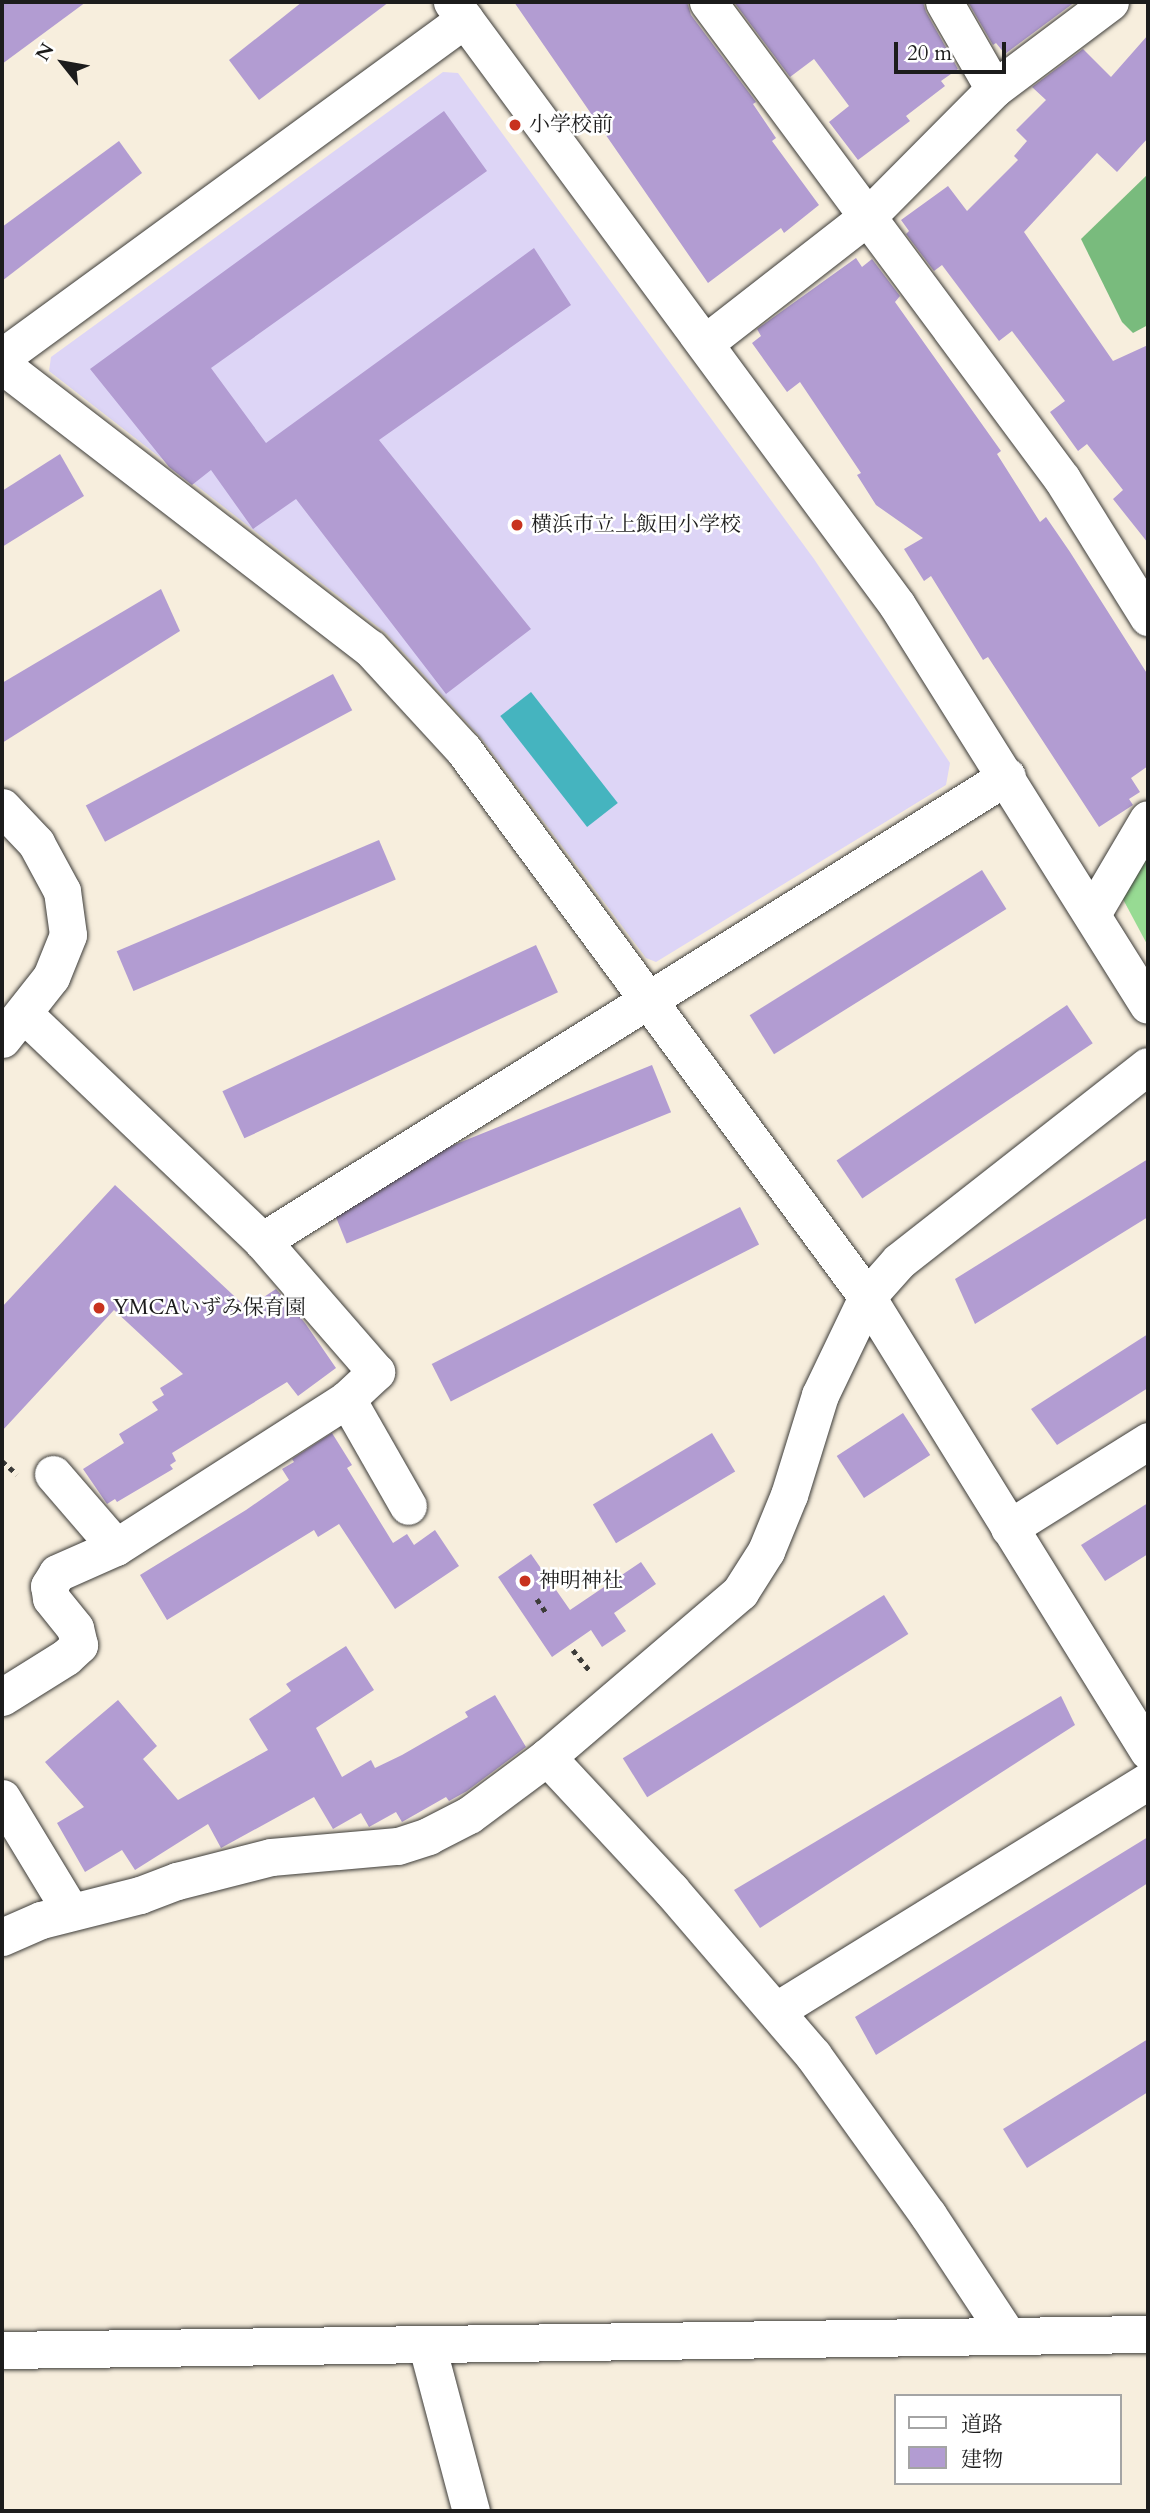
<!DOCTYPE html>
<html>
<head>
<meta charset="utf-8">
<style>
	body { margin:0 }
	#map { position:relative; width:1150px; height:2513px; overflow:hidden; background:#f7eedd; font-family:Cardo,"Noto Serif JP",serif }
	div>[style] { position:absolute }
	.built>* { inset:0; background:#ddd5f6 }
	.green>* { inset:0; background:#97db93 }
	.forest>* { inset:0; background:#79bb7d }
	.water>* { inset:0; background:#45b4bf; transform-origin:0 0 }
	.building>* { inset:0; background:#b29cd2; transform-origin:0 0 }
	.path>* { height:4.5px; margin-top:-2.25px; transform-origin:0; background:repeating-linear-gradient(90deg,#3d3c39 0 5px,transparent 0 10px) }
	.roads { filter:drop-shadow(0 0 2px #3d3c39) drop-shadow(0 0 2px #3d3c39) }
	.minor>* { height:37px; margin:-18.5px; padding:0 18.5px; transform-origin:18.5px; border-radius:18.5px; background:#fff }
	.dots>* { width:19px; height:19px; translate:-50% -50%; box-sizing:border-box; border:4px solid #fff; border-radius:50% }
	span { translate:-50% -50%; white-space:nowrap; text-align:center; line-height:1.15; -webkit-text-stroke:5px #fff; paint-order:stroke }
	.poi-label { font-size:21px; color:#1c1c1c }
	.left { translate:0 -50%; text-align:left }
	.frame { position:absolute; inset:0; border:4px solid #1c1c1c; pointer-events:none }
	.legend { position:absolute; left:894px; top:2394px; width:228px; height:91px; box-sizing:border-box; background:#fff; border:2px solid #a4a4a4; margin:0; padding:9px 12px; list-style:none; font-size:21px; color:#1c1c1c }
	.legend li { display:flex; align-items:center; gap:14px; height:35px }
	.legend b { width:35px; border:2px solid #a4a4a4 }
	.north { position:absolute; left:28px; top:28px; width:70px; height:70px; -webkit-text-stroke:5px #fff; paint-order:stroke; rotate:301deg; font-size:19px; font-weight:700; line-height:28px; text-align:center; color:#1c1c1c }
	.north::after { content:''; display:block; margin:auto; width:24px; height:32px; background:#1c1c1c; clip-path:polygon(50% 0,100% 100%,50% 72%,0 100%) }
	.scale { position:absolute; left:894px; top:42px; width:112px; height:32px; box-sizing:border-box; border:4px solid #1c1c1c; border-top:0; padding-left:9px; font-size:21px; line-height:24px; white-space:nowrap; color:#1c1c1c; -webkit-text-stroke:5px #fff; paint-order:stroke }
</style>
</head>
<body>
<div id="map">
	<div class="built">
		<i style="clip-path:polygon(443px 72px,458px 73px,814px 559px,950px 763px,946px 785px,656px 962px,646px 958px,482px 739px,386px 633px,49px 371px,51px 357px)"></i>
	</div>
	<div class="green">
		<i style="clip-path:polygon(1148px 845px,1148px 946px,1117px 888px)"></i>
	</div>
	<div class="forest">
		<i style="clip-path:polygon(1148px 174px,1148px 325px,1133px 333px,1122px 322px,1081px 239px)"></i>
	</div>
	<div class="water">
		<i style="left:531px;top:692px;width:141px;height:39px;rotate:52deg"></i>
	</div>
	<div class="building">
		<i style="clip-path:polygon(2px 2px,86px 2px,2px 64px)"></i>
		<i style="clip-path:polygon(302px 2px,389px 2px,259px 100px,229px 60px)"></i>
		<i style="clip-path:polygon(514px 2px,687px 2px,691px 15px,756px 102px,753px 104px,776px 138px,772px 141px,819px 205px,784px 233px,781px 228px,708px 283px)"></i>
		<i style="clip-path:polygon(734px 2px,923px 2px,926px 12px,958px 69px,941px 81px,945px 86px,906px 116px,910px 121px,858px 160px,829px 122px,849px 106px,814px 59px,790px 77px)"></i>
		<i style="clip-path:polygon(968px 2px,1075px 2px,1005px 54px,996px 43px,993px 45px)"></i>
		<i style="clip-path:polygon(1148px 35px,1148px 138px,1117px 172px,1097px 153px,1024px 232px,1113px 361px,1148px 345px,1148px 543px,1113px 499px,1123px 490px,1087px 444px,1078px 451px,1050px 412px,1065px 401px,1012px 331px,999px 341px,942px 265px,934px 271px,906px 234px,909px 231px,901px 220px,948px 186px,967px 211px,1018px 160px,1014px 156px,1027px 141px,1016px 130px,1046px 100px,1032px 87px,1083px 49px,1111px 77px)"></i>
		<i style="clip-path:polygon(444px 111px,487px 171px,211px 368px,266px 443px,534px 248px,571px 305px,379px 440px,531px 629px,446px 694px,296px 499px,253px 529px,211px 470px,192px 485px,169px 467px,90px 369px)"></i>
		<i style="clip-path:polygon(119px 141px,142px 173px,2px 281px,2px 227px)"></i>
		<i style="clip-path:polygon(856px 258px,862px 267px,872px 259px,900px 296px,895px 302px,1001px 451px,997px 454px,1040px 522px,1046px 517px,1070px 552px,1148px 675px,1148px 766px,1131px 778px,1140px 792px,1129px 799px,1133px 805px,1099px 827px,988px 657px,983px 660px,931px 576px,924px 581px,904px 549px,923px 538px,876px 505px,857px 475px,861px 473px,800px 382px,787px 392px,752px 343px,761px 336px,757px 329px)"></i>
		<i style="clip-path:polygon(60px 454px,84px 496px,2px 547px,2px 491px)"></i>
		<i style="clip-path:polygon(161px 589px,180px 631px,2px 743px,2px 683px)"></i>
		<i style="left:333px;top:674px;width:41px;height:280px;rotate:62deg"></i>
		<i style="left:379px;top:840px;width:43px;height:285px;rotate:67deg"></i>
		<i style="left:982px;top:870px;width:46px;height:274px;rotate:58deg"></i>
		<i style="left:536px;top:945px;width:52px;height:346px;rotate:65deg"></i>
		<i style="left:1067px;top:1005px;width:46px;height:278px;rotate:56deg"></i>
		<i style="left:652px;top:1065px;width:51px;height:350px;rotate:68deg"></i>
		<i style="clip-path:polygon(1148px 1159px,1148px 1217px,975px 1324px,955px 1279px)"></i>
		<i style="clip-path:polygon(115px 1185px,247px 1308px,276px 1289px,305px 1323px,336px 1368px,298px 1396px,287px 1382px,172px 1453px,176px 1461px,170px 1465px,173px 1469px,117px 1502px,115px 1499px,107px 1504px,83px 1469px,124px 1443px,119px 1434px,158px 1410px,152px 1402px,164px 1395px,160px 1388px,183px 1374px,114px 1310px,2px 1431px,2px 1307px)"></i>
		<i style="left:740px;top:1207px;width:42px;height:346px;rotate:63deg"></i>
		<i style="clip-path:polygon(1148px 1334px,1148px 1388px,1057px 1445px,1031px 1409px)"></i>
		<i style="left:903px;top:1413px;width:50px;height:79px;rotate:57deg"></i>
		<i style="clip-path:polygon(332px 1433px,352px 1465px,347px 1468px,393px 1543px,407px 1534px,414px 1545px,435px 1530px,459px 1566px,395px 1609px,339px 1524px,318px 1537px,314px 1530px,167px 1620px,140px 1575px,246px 1510px,289px 1480px,282px 1469px,294px 1462px,292px 1459px)"></i>
		<i style="left:712px;top:1433px;width:45px;height:139px;rotate:59deg"></i>
		<i style="clip-path:polygon(1148px 1503px,1148px 1554px,1105px 1581px,1081px 1545px)"></i>
		<i style="clip-path:polygon(531px 1554px,570px 1610px,641px 1562px,656px 1584px,614px 1613px,626px 1631px,602px 1647px,591px 1630px,552px 1657px,498px 1577px)"></i>
		<i style="left:884px;top:1595px;width:46px;height:308px;rotate:58deg"></i>
		<i style="clip-path:polygon(346px 1646px,374px 1690px,316px 1728px,342px 1777px,371px 1760px,375px 1768px,402px 1755px,468px 1717px,465px 1712px,495px 1695px,526px 1747px,467px 1791px,449px 1801px,446px 1797px,402px 1822px,396px 1812px,369px 1827px,361px 1813px,333px 1829px,314px 1797px,221px 1848px,208px 1824px,135px 1870px,122px 1850px,85px 1872px,57px 1823px,84px 1807px,45px 1762px,118px 1700px,157px 1746px,143px 1759px,178px 1800px,268px 1750px,249px 1719px,291px 1691px,286px 1684px)"></i>
		<i style="clip-path:polygon(1061px 1696px,1075px 1725px,760px 1928px,734px 1890px)"></i>
		<i style="clip-path:polygon(1148px 1837px,1148px 1883px,876px 2055px,855px 2017px)"></i>
		<i style="clip-path:polygon(1148px 2039px,1148px 2092px,1027px 2168px,1003px 2129px)"></i>
	</div>
	<div class="path">
		<i style="left:2px;top:1461px;width:20px;rotate:41deg"></i>
		<i style="left:537px;top:1599px;width:18px;rotate:56deg"></i>
		<i style="left:573px;top:1650px;width:27px;rotate:51deg"></i>
	</div>
	<div class="roads">
		<div class="minor">
			<i style="left:452px;top:2px;width:749px;rotate:53.57deg"></i>
			<i style="left:897px;top:605px;width:472px;rotate:57.9deg"></i>
			<i style="left:708px;top:2px;width:594px;rotate:53.42deg"></i>
			<i style="left:1062px;top:479px;width:163px;rotate:58.1deg"></i>
			<i style="left:994px;top:89px;width:145px;rotate:-36.9deg"></i>
			<i style="left:705px;top:343px;width:207px;rotate:-37.9deg"></i>
			<i style="left:868px;top:216px;width:179px;rotate:-45.2deg"></i>
			<i style="left:994px;top:89px;width:100px;rotate:-119.9deg"></i>
			<i style="left:2px;top:357px;width:573px;rotate:-36.13deg"></i>
			<i style="left:2px;top:365px;width:464px;rotate:37.6deg"></i>
			<i style="left:370px;top:648px;width:137px;rotate:47.4deg"></i>
			<i style="left:463px;top:749px;width:681px;rotate:53.6deg"></i>
			<i style="left:867px;top:1297px;width:534px;rotate:58.24deg"></i>
			<i style="left:2px;top:807px;width:50px;rotate:46.6deg"></i>
			<i style="left:36px;top:843px;width:55px;rotate:61.6deg"></i>
			<i style="left:62px;top:891px;width:44px;rotate:82.2deg"></i>
			<i style="left:68px;top:935px;width:45px;rotate:112deg"></i>
			<i style="left:51px;top:977px;width:79px;rotate:128.3deg"></i>
			<i style="left:1092px;top:914px;width:110px;rotate:-59.5deg"></i>
			<i style="left:24px;top:1014px;width:329px;rotate:43.6deg"></i>
			<i style="left:262px;top:1241px;width:878px;rotate:-31.97deg"></i>
			<i style="left:347px;top:1399px;width:123px;rotate:60.3deg"></i>
			<i style="left:53px;top:1474px;width:96px;rotate:49.2deg"></i>
			<i style="left:1009px;top:1528px;width:164px;rotate:-32deg"></i>
			<i style="left:2px;top:1697px;width:75px;rotate:-32deg"></i>
			<i style="left:66px;top:1657px;width:18px;rotate:-43deg"></i>
			<i style="left:79px;top:1645px;width:17px;rotate:-103deg"></i>
			<i style="left:75px;top:1628px;width:38px;rotate:-129deg"></i>
			<i style="left:51px;top:1598px;width:12px;rotate:-99deg"></i>
			<i style="left:49px;top:1586px;width:15px;rotate:-58deg"></i>
			<i style="left:57px;top:1573px;width:64px;rotate:-23.8deg"></i>
			<i style="left:116px;top:1547px;width:274px;rotate:-32.6deg"></i>
			<i style="left:347px;top:1399px;width:40px;rotate:-43deg"></i>
			<i style="left:376px;top:1372px;width:174px;rotate:-131deg"></i>
			<i style="left:547px;top:1757px;width:182px;rotate:47deg"></i>
			<i style="left:671px;top:1890px;width:218px;rotate:49.3deg"></i>
			<i style="left:813px;top:2055px;width:197px;rotate:54.3deg"></i>
			<i style="left:928px;top:2215px;width:144px;rotate:56.6deg"></i>
			<i style="left:2px;top:1798px;width:133px;rotate:58.8deg"></i>
			<i style="left:2px;top:1937px;width:43px;rotate:-23.6deg"></i>
			<i style="left:41px;top:1920px;width:102px;rotate:-14.2deg"></i>
			<i style="left:140px;top:1895px;width:40px;rotate:-21deg"></i>
			<i style="left:177px;top:1881px;width:97px;rotate:-14.3deg"></i>
			<i style="left:271px;top:1857px;width:127px;rotate:-5deg"></i>
			<i style="left:398px;top:1846px;width:32px;rotate:-18deg"></i>
			<i style="left:428px;top:1836px;width:46px;rotate:-27.1deg"></i>
			<i style="left:469px;top:1815px;width:97px;rotate:-36.6deg"></i>
			<i style="left:547px;top:1757px;width:254px;rotate:-40.5deg"></i>
			<i style="left:740px;top:1592px;width:49px;rotate:-57.6deg"></i>
			<i style="left:766px;top:1551px;width:61px;rotate:-67.7deg"></i>
			<i style="left:789px;top:1495px;width:105px;rotate:-72.8deg"></i>
			<i style="left:820px;top:1395px;width:109px;rotate:-64.4deg"></i>
			<i style="left:867px;top:1297px;width:48px;rotate:-48.4deg"></i>
			<i style="left:899px;top:1261px;width:316px;rotate:-38.1deg"></i>
			<i style="left:777px;top:2010px;width:436px;rotate:-31.7deg"></i>
			<i style="left:427px;top:2346px;width:171px;rotate:75.1deg"></i>
			<i style="left:2px;top:2350px;width:1146px;rotate:-0.8deg"></i>
		</div>
	</div>
	<div class="dots">
		<i style="left:515px;top:125px;background:#c8321e"></i>
		<i style="left:517px;top:525px;background:#c8321e"></i>
		<i style="left:99px;top:1308px;background:#c8321e"></i>
		<i style="left:525px;top:1581px;background:#c8321e"></i>
	</div>
	<div class="poi-label">
		<span class="left" style="left:529px;top:125px">小学校前</span>
		<span class="left" style="left:531px;top:525px">横浜市立上飯田小学校</span>
		<span class="left" style="left:113px;top:1308px">YMCAいずみ保育園</span>
		<span class="left" style="left:539px;top:1581px">神明神社</span>
	</div>
	<div class="frame"></div>
	<ul class="legend">
	<li><b style="height:9px;background:#fff"></b>道路</li>
	<li><b style="height:19px;background:#b29cd2"></b>建物</li>
	</ul>
	<div class="north">N</div>
	<div class="scale">20 m</div>
</div>
</body>
</html>
